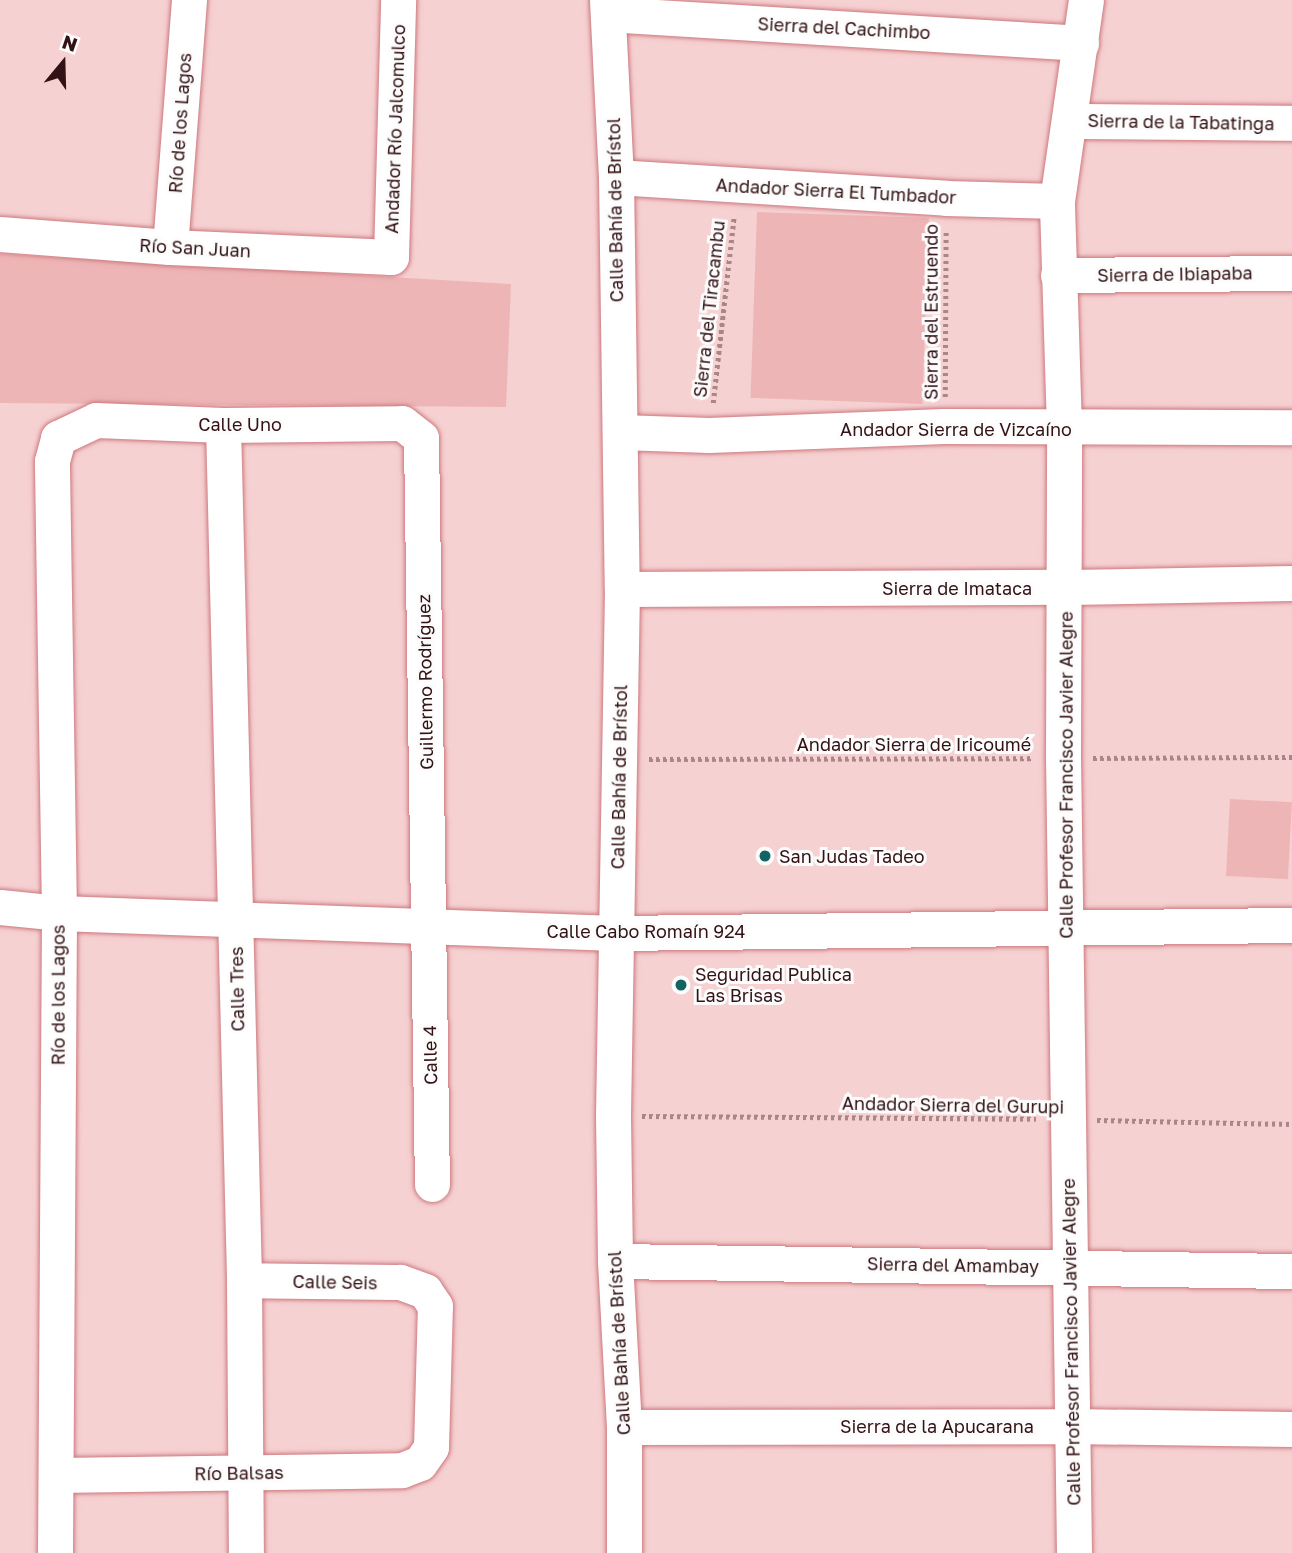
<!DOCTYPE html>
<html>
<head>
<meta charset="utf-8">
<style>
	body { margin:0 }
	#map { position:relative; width:1292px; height:1553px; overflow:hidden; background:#f6d1d2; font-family:"Golos Text",sans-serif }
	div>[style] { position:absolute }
	.green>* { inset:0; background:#eeb5b6; transform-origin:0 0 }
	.path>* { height:4.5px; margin-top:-2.25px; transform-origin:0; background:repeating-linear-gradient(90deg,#aa8688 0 3.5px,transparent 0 7px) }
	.roads { filter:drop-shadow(0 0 2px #cd787d) drop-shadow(0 0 2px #cd787d) }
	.street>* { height:35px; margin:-17.5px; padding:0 17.5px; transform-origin:17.5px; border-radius:17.5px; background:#fff }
	.dots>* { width:19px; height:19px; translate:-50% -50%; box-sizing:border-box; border:4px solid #fcfcfc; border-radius:50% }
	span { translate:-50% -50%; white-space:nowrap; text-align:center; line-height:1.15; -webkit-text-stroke:6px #fcfcfc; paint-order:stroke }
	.street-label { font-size:18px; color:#331215 }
	.poi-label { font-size:18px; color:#331215 }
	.left { translate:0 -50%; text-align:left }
	.north { position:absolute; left:28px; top:28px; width:70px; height:70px; -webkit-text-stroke:5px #fcfcfc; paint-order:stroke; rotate:19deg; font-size:19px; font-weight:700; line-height:28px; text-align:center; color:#331215 }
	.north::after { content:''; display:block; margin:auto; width:24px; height:32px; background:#331215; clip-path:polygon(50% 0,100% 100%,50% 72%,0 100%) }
</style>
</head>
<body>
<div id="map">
	<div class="green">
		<i style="left:757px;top:212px;width:172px;height:186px;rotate:2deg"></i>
		<i style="clip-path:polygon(0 254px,511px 284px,506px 407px,0 403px)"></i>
		<i style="left:1230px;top:799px;width:62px;height:77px;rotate:3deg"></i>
	</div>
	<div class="path">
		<i style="left:945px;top:397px;width:166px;rotate:-89.7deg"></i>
		<i style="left:713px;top:403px;width:187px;rotate:-83.6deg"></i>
		<i style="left:1093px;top:758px;width:199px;rotate:-0.3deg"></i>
		<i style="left:649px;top:759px;width:383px;rotate:-0.1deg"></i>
		<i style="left:642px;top:1116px;width:394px;rotate:0.4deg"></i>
		<i style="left:1097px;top:1120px;width:195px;rotate:1.2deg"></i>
	</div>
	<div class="roads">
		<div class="street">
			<i style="left:607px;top:0;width:177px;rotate:87.1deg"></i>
			<i style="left:616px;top:177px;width:412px;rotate:89.2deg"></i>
			<i style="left:622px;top:589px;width:527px;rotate:90.98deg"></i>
			<i style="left:613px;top:1116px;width:145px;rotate:89.2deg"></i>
			<i style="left:615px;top:1261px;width:166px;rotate:86.9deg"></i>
			<i style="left:624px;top:1427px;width:126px;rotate:90deg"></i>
			<i style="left:608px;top:14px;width:474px;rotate:3.5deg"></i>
			<i style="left:1070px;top:121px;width:222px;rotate:0.5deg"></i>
			<i style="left:616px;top:177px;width:331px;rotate:3.6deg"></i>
			<i style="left:946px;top:198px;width:111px;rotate:1.5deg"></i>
			<i style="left:0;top:234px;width:170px;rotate:4.4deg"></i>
			<i style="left:170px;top:247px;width:221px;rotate:2.6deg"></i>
			<i style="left:391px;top:257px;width:257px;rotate:-88.4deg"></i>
			<i style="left:170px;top:247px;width:248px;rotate:-85.6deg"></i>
			<i style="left:1058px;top:275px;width:234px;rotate:-0.5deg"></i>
			<i style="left:223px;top:425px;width:855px;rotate:88.59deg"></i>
			<i style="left:244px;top:1280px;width:273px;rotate:89.6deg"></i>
			<i style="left:620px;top:432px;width:89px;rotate:1.9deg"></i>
			<i style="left:709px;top:435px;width:235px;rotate:-2.2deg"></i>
			<i style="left:944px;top:426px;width:348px;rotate:0.2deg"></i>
			<i style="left:622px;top:589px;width:444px;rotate:-0.3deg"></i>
			<i style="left:1066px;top:587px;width:226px;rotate:-1deg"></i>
			<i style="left:0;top:907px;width:59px;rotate:5.8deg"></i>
			<i style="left:59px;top:913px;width:557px;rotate:2.06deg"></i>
			<i style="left:616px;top:933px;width:676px;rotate:-0.68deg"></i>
			<i style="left:615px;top:1261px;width:677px;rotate:0.85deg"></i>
			<i style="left:624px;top:1427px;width:447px;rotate:-0.1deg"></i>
			<i style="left:1071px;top:1426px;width:221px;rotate:0.8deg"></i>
			<i style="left:56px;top:1475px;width:346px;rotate:-0.8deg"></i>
			<i style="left:402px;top:1470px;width:19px;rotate:-21deg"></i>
			<i style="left:420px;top:1463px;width:19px;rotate:-55deg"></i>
			<i style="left:431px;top:1447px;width:141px;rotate:-88.4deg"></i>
			<i style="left:435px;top:1306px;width:18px;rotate:-124deg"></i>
			<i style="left:425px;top:1291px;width:27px;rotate:-160deg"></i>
			<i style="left:400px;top:1282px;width:156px;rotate:-179.3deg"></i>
			<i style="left:55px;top:1553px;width:640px;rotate:-89.64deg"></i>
			<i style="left:59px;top:913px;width:452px;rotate:-90.9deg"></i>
			<i style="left:52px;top:461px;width:24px;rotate:-75deg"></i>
			<i style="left:58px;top:438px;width:42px;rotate:-25.3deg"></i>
			<i style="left:96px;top:420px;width:127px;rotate:2.3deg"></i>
			<i style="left:223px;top:425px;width:179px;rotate:-0.6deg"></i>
			<i style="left:402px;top:423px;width:24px;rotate:38deg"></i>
			<i style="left:421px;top:438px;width:746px;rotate:89.16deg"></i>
			<i style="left:1074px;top:1553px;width:795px;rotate:-90.79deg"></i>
			<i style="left:1063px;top:758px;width:330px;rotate:-89.8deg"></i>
			<i style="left:1064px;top:428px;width:227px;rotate:-91.8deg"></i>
			<i style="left:1057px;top:201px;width:203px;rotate:-81.8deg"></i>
		</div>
	</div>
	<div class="dots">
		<i style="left:765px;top:856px;background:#126364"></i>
		<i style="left:681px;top:985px;background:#126364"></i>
	</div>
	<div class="street-label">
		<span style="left:844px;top:28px;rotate:3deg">Sierra del Cachimbo</span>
		<span style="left:1181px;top:122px;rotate:1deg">Sierra de la Tabatinga</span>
		<span style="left:180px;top:123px;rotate:-86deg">Río de los Lagos</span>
		<span style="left:395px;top:129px;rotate:-88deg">Andador Río Jalcomulco</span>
		<span style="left:836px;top:191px;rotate:3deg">Andador Sierra El Tumbador</span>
		<span style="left:615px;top:210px;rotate:-91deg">Calle Bahía de Brístol</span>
		<span style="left:195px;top:248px;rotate:3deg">Río San Juan</span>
		<span style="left:1175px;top:274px;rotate:-1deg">Sierra de Ibiapaba</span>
		<span style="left:709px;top:309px;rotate:-84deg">Sierra del Tiracambu</span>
		<span style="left:931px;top:312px;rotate:-90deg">Sierra del Estruendo</span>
		<span style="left:240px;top:424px">Calle Uno</span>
		<span style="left:956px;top:429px">Andador Sierra de Vizcaíno</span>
		<span style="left:957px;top:588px">Sierra de Imataca</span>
		<span style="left:425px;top:682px;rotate:-91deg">Guillermo Rodríguez</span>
		<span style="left:914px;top:744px">Andador Sierra de Iricoumé</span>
		<span style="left:1066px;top:775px;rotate:-90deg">Calle Profesor Francisco Javier Alegre</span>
		<span style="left:619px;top:777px;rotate:-89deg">Calle Bahía de Brístol</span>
		<span style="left:646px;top:931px">Calle Cabo Romaín 924</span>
		<span style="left:237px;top:989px;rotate:-91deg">Calle Tres</span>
		<span style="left:58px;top:995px;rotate:-90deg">Río de los Lagos</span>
		<span style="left:430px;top:1055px;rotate:-91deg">Calle 4</span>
		<span style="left:953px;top:1105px;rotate:1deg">Andador Sierra del Gurupi</span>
		<span style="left:953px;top:1265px;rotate:1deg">Sierra del Amambay</span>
		<span style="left:335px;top:1282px;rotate:1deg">Calle Seis</span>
		<span style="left:1071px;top:1342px;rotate:-91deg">Calle Profesor Francisco Javier Alegre</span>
		<span style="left:619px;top:1343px;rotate:-93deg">Calle Bahía de Brístol</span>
		<span style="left:937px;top:1426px">Sierra de la Apucarana</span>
		<span style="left:239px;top:1473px;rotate:-1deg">Río Balsas</span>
	</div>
	<div class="poi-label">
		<span class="left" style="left:779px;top:856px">San Judas Tadeo</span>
		<span class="left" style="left:695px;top:985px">Seguridad Publica<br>Las Brisas</span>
	</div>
	<div class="north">N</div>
</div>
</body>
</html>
